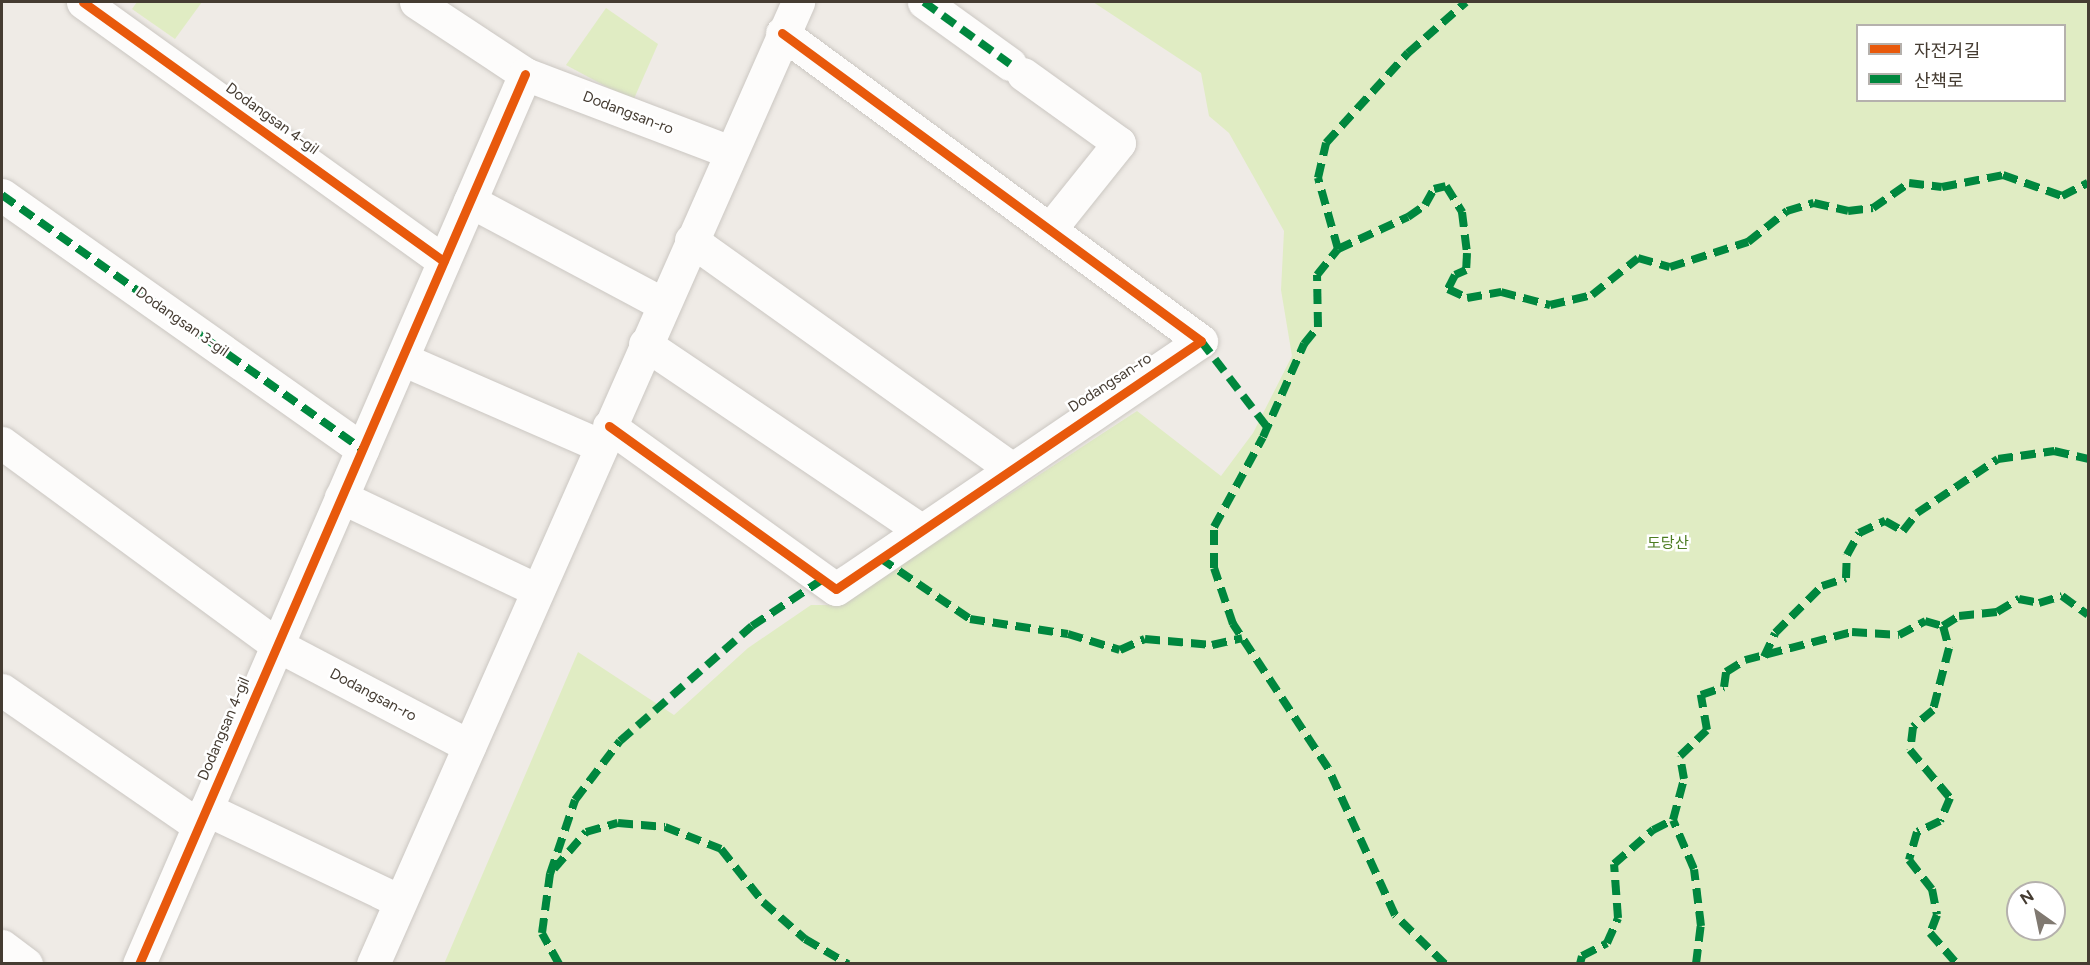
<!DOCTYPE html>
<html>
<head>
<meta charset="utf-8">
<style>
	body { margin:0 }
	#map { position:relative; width:2090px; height:965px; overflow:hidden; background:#efebe6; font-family:Figtree,"Noto Sans KR",sans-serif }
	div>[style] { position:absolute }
	.green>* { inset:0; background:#e0ecc3 }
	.roads { filter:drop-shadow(0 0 2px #cbc7c2) drop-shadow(0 0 2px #cbc7c2) }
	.minor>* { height:33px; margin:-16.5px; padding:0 16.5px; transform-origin:16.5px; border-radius:16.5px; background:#fdfcfb }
	.quiet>* { height:8px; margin-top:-4px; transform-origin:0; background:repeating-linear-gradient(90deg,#00873e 0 15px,transparent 0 23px) }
	.cycleway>* { height:9px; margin:-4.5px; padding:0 4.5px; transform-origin:4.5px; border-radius:4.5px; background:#e8590c }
	span { translate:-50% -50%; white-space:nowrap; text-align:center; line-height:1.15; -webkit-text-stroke:5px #fff; paint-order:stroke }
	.street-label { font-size:15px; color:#453c32 }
	.park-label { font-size:15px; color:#4c7c21 }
	.frame { position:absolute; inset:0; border:3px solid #453c32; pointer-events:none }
	.legend { position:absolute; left:1856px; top:24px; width:210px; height:78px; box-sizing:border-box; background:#fff; border:2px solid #b5b1ad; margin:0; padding:8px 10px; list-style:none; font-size:18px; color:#453c32 }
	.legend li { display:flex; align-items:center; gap:12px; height:30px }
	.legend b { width:30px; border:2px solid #b5b1ad }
	.north { position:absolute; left:2006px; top:881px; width:60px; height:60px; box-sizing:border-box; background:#fff; border:2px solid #b5b1ad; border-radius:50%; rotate:327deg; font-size:16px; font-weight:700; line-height:24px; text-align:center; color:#453c32 }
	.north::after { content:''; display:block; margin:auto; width:21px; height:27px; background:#807971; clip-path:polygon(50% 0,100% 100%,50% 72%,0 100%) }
</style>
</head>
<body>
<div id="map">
	<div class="green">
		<i style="clip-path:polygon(137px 2px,202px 2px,175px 39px,132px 9px)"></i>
		<i style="clip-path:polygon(evenodd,1093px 2px,2088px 2px,2088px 963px,444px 964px,578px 652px,674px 715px,748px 648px,811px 605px,840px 605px,1137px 411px,1221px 476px,1253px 433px,1292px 356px,1281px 290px,1284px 231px,1229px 133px,1209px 116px,1201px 73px,1093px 2px,1858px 26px,2064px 26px,2064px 100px,1858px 100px,1858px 26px,1093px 2px,2018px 893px,2054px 893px,2054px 929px,2018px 929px,2018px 893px)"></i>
		<i style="clip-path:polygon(606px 8px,658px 44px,633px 101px,566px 65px)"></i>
	</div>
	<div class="roads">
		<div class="minor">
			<i style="left:83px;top:2px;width:444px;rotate:35.7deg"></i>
			<i style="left:416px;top:2px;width:131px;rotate:33.4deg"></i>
			<i style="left:525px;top:74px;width:219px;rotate:20.8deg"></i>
			<i style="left:924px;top:2px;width:106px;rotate:35.8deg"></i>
			<i style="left:1023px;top:74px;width:118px;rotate:35.7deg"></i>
			<i style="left:1119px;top:143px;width:110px;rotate:128.7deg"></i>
			<i style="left:2px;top:195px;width:441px;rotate:35.2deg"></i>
			<i style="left:470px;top:201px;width:219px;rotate:28.1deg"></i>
			<i style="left:691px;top:240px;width:391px;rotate:35.5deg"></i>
			<i style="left:645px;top:344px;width:333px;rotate:34deg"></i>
			<i style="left:402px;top:359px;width:217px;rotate:23.6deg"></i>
			<i style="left:609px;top:426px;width:279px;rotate:35.7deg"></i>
			<i style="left:836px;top:589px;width:441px;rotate:-34.2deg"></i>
			<i style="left:1201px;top:341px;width:520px;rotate:-143.68deg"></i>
			<i style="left:2px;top:443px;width:341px;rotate:36.3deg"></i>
			<i style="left:277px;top:645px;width:217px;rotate:27.7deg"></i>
			<i style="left:341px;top:497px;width:217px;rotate:25.4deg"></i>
			<i style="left:2px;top:690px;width:239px;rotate:34.6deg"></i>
			<i style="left:206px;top:809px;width:215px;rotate:25.4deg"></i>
			<i style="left:2px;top:946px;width:30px;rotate:37deg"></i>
			<i style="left:139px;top:964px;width:970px;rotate:-66.55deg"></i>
			<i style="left:373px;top:964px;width:1052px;rotate:-66.16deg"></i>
		</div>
	</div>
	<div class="quiet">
		<i style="left:924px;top:2px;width:106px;rotate:35.8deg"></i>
		<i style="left:2px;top:195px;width:441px;rotate:35.2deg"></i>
		<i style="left:1338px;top:249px;width:74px;rotate:-105.7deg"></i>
		<i style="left:1318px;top:178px;width:36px;rotate:-77deg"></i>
		<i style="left:1326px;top:143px;width:122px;rotate:-47.7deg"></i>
		<i style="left:1408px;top:53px;width:77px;rotate:-41.3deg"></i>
		<i style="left:1201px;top:341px;width:108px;rotate:52.5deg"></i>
		<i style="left:880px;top:558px;width:109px;rotate:34.1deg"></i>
		<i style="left:970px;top:619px;width:99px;rotate:8.7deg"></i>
		<i style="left:1068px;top:634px;width:54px;rotate:17.1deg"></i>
		<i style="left:1120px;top:650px;width:27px;rotate:-24deg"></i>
		<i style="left:1145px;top:639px;width:67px;rotate:5.1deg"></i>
		<i style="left:1212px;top:645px;width:31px;rotate:-13deg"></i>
		<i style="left:1943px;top:626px;width:23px;rotate:75deg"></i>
		<i style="left:1949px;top:648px;width:64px;rotate:104.5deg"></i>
		<i style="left:1933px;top:710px;width:26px;rotate:140deg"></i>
		<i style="left:1913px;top:727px;width:23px;rotate:97deg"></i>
		<i style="left:1910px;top:750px;width:62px;rotate:50.2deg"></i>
		<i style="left:1950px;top:798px;width:25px;rotate:113deg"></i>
		<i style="left:1940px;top:821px;width:25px;rotate:154deg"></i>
		<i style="left:1917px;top:832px;width:29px;rotate:106deg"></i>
		<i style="left:1909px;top:860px;width:37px;rotate:52deg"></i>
		<i style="left:1932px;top:889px;width:26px;rotate:79deg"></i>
		<i style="left:1937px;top:915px;width:19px;rotate:111deg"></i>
		<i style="left:1930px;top:933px;width:41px;rotate:48.9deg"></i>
		<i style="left:1764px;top:657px;width:26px;rotate:-65deg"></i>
		<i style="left:1775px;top:633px;width:66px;rotate:-45deg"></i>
		<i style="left:1822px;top:586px;width:25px;rotate:-18deg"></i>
		<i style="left:1846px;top:578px;width:23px;rotate:-88deg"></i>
		<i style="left:1847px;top:555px;width:25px;rotate:-61deg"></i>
		<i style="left:1859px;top:533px;width:29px;rotate:-25deg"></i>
		<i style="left:1885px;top:521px;width:21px;rotate:29deg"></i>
		<i style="left:1903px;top:531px;width:23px;rotate:-52deg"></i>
		<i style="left:1917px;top:513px;width:97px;rotate:-33.7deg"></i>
		<i style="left:1998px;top:459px;width:57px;rotate:-8.1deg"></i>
		<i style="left:2054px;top:451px;width:35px;rotate:13deg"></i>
		<i style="left:554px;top:869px;width:49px;rotate:-49.1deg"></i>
		<i style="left:586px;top:832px;width:33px;rotate:-16deg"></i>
		<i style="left:618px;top:823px;width:47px;rotate:4.9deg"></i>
		<i style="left:665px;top:827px;width:60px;rotate:21.4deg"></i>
		<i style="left:721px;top:849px;width:68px;rotate:51.6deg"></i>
		<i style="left:763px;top:902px;width:56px;rotate:41.4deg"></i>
		<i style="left:805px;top:939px;width:50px;rotate:30.2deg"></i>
		<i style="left:559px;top:964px;width:35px;rotate:-119deg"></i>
		<i style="left:542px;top:933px;width:60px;rotate:-82.3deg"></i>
		<i style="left:550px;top:874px;width:78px;rotate:-71.3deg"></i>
		<i style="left:575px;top:800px;width:74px;rotate:-52.7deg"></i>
		<i style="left:620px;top:741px;width:175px;rotate:-41.1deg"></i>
		<i style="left:752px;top:626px;width:85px;rotate:-33.5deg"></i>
		<i style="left:1445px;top:964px;width:70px;rotate:-135.6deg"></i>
		<i style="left:1395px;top:915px;width:162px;rotate:-114.5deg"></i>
		<i style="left:1328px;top:768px;width:173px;rotate:-123.4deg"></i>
		<i style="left:1233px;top:624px;width:59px;rotate:-108.7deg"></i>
		<i style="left:1214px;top:568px;width:41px;rotate:-90deg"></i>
		<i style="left:1214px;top:527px;width:102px;rotate:-61.4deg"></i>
		<i style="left:1263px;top:437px;width:102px;rotate:-66.2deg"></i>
		<i style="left:1304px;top:344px;width:22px;rotate:-51deg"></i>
		<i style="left:1318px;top:327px;width:52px;rotate:-91.1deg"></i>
		<i style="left:1317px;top:275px;width:33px;rotate:-51deg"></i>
		<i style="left:1338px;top:249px;width:77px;rotate:-24.6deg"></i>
		<i style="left:1408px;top:217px;width:21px;rotate:-35deg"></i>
		<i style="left:1425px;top:205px;width:18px;rotate:-61deg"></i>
		<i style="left:1434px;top:189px;width:12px;rotate:-14deg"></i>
		<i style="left:1446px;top:186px;width:31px;rotate:58deg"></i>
		<i style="left:1462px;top:212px;width:41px;rotate:83deg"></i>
		<i style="left:1467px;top:253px;width:17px;rotate:93deg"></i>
		<i style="left:1466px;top:270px;width:12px;rotate:156deg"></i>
		<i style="left:1455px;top:275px;width:16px;rotate:117deg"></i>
		<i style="left:1448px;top:289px;width:21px;rotate:25deg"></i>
		<i style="left:1467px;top:298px;width:35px;rotate:-10deg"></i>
		<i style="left:1501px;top:292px;width:51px;rotate:14.9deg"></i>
		<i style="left:1550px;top:305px;width:43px;rotate:-13.4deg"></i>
		<i style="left:1592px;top:295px;width:59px;rotate:-38.8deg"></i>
		<i style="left:1638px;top:258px;width:33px;rotate:16deg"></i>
		<i style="left:1670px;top:267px;width:82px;rotate:-17.8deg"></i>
		<i style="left:1748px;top:242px;width:50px;rotate:-38.5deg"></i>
		<i style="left:1787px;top:211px;width:28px;rotate:-17deg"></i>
		<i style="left:1814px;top:203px;width:35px;rotate:13deg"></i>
		<i style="left:1848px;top:211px;width:25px;rotate:-7deg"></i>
		<i style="left:1873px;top:208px;width:44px;rotate:-34.8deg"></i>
		<i style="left:1909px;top:183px;width:33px;rotate:7deg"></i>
		<i style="left:1942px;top:187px;width:62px;rotate:-11.1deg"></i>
		<i style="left:2003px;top:175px;width:63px;rotate:19.6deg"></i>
		<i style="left:2062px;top:196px;width:29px;rotate:-27deg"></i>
		<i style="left:1580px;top:964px;width:8px;rotate:-76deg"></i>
		<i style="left:1582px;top:956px;width:28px;rotate:-27deg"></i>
		<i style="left:1607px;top:943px;width:27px;rotate:-66deg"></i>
		<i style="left:1618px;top:918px;width:54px;rotate:-94.2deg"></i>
		<i style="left:1614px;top:864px;width:52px;rotate:-41.1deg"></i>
		<i style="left:1653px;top:830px;width:22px;rotate:-27deg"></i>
		<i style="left:1696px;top:964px;width:38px;rotate:-83deg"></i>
		<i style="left:1701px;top:926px;width:57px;rotate:-97deg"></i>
		<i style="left:1694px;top:869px;width:53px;rotate:-113.2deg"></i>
		<i style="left:1673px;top:820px;width:42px;rotate:-75deg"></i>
		<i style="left:1684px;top:779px;width:23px;rotate:-100deg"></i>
		<i style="left:1680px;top:756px;width:37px;rotate:-44deg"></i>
		<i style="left:1707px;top:730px;width:36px;rotate:-100deg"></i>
		<i style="left:1701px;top:695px;width:24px;rotate:-19deg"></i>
		<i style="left:1724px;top:687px;width:15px;rotate:-82deg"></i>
		<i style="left:1726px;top:672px;width:22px;rotate:-32deg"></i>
		<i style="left:1745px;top:660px;width:111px;rotate:-14.7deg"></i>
		<i style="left:1852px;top:632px;width:47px;rotate:3.7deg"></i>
		<i style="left:1899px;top:635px;width:30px;rotate:-28deg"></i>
		<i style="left:1925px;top:621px;width:19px;rotate:16deg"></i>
		<i style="left:1943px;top:626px;width:19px;rotate:-32deg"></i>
		<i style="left:1959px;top:616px;width:38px;rotate:-6deg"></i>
		<i style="left:1997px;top:612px;width:26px;rotate:-31deg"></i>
		<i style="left:2019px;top:599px;width:20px;rotate:11deg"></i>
		<i style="left:2039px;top:603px;width:24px;rotate:-17deg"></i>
		<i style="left:2062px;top:596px;width:32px;rotate:36deg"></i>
	</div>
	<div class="cycleway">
		<i style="left:83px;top:2px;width:444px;rotate:35.7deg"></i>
		<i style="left:609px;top:426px;width:279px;rotate:35.7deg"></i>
		<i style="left:836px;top:589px;width:441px;rotate:-34.2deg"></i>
		<i style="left:1201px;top:341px;width:520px;rotate:-143.68deg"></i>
		<i style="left:139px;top:964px;width:970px;rotate:-66.55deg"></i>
	</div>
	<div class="street-label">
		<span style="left:628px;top:113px;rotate:21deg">Dodangsan-ro</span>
		<span style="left:272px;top:119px;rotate:36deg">Dodangsan 4-gil</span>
		<span style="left:182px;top:322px;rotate:35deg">Dodangsan 3-gil</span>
		<span style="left:1110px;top:383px;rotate:-33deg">Dodangsan-ro</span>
		<span style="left:373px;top:695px;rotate:28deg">Dodangsan-ro</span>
		<span style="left:224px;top:729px;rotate:-67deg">Dodangsan 4-gil</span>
	</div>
	<div class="park-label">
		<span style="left:1668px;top:544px">도당산</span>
	</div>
	<div class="frame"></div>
	<ul class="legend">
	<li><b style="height:8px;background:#e8590c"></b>자전거길</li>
	<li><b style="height:8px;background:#00873e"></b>산책로</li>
	</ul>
	<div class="north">N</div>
</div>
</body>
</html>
